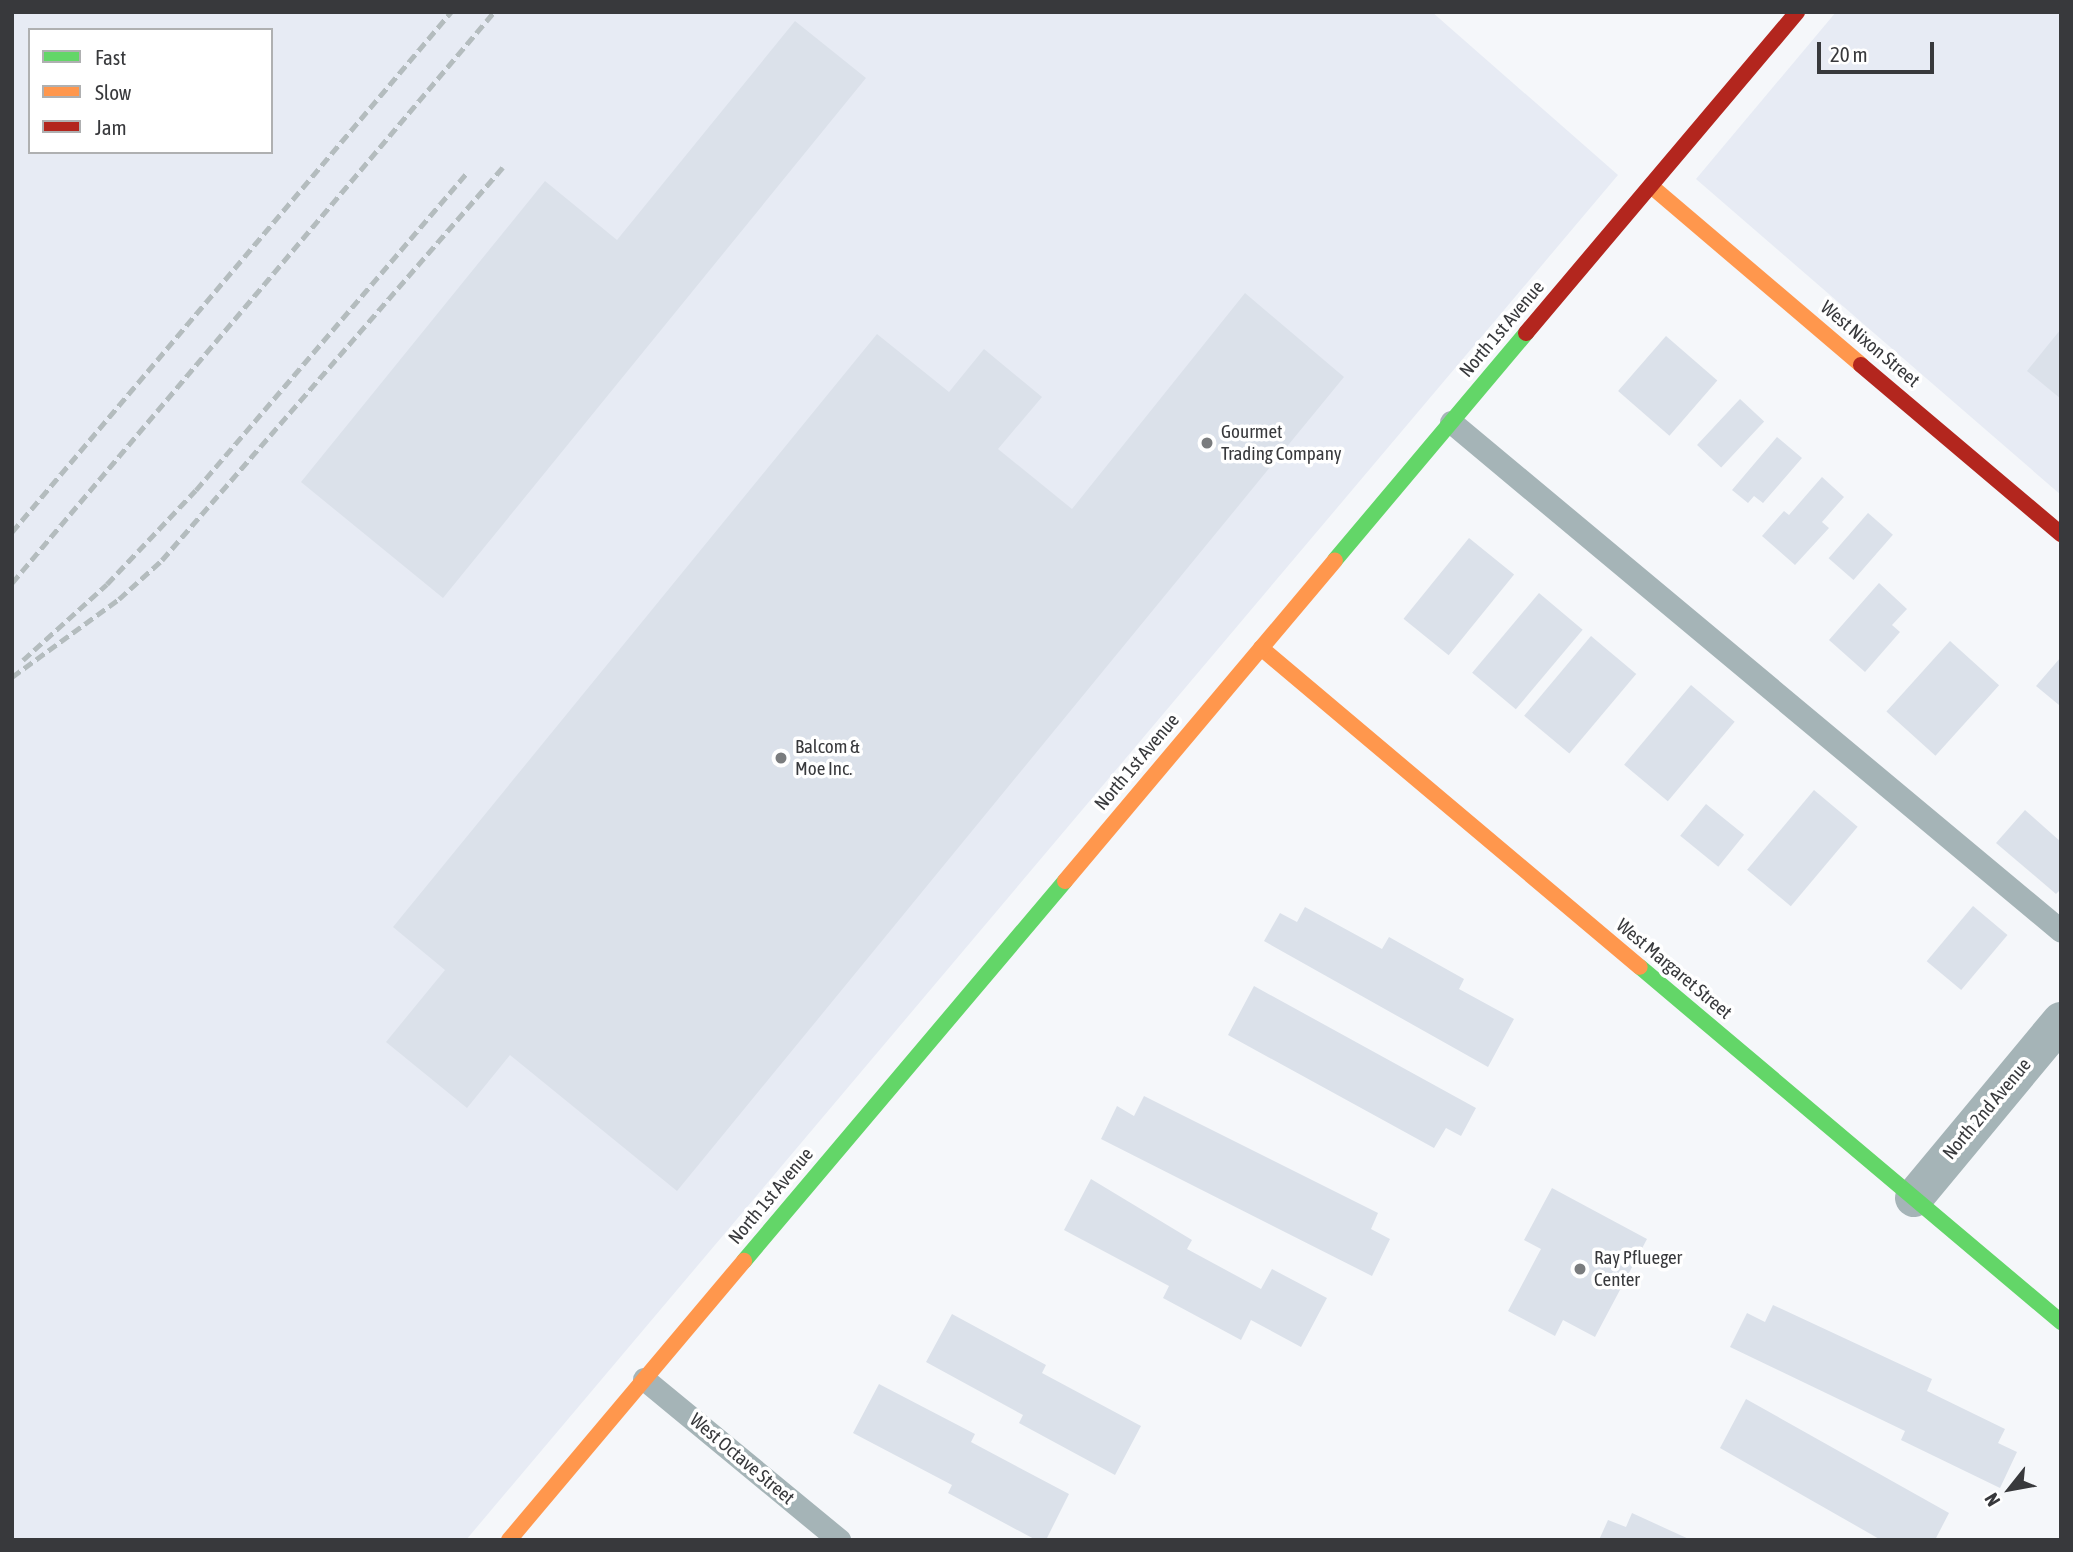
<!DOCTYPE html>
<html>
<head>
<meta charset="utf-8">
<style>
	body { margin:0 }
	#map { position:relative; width:2073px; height:1552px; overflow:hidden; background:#f5f7fa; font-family:"Asap Condensed",sans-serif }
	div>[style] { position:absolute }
	.built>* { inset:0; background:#e7ebf4 }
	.building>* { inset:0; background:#dbe1ea; transform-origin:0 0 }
	.lane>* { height:23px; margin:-11.5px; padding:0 11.5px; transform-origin:11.5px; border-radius:11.5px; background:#a5b4b7 }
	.street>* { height:38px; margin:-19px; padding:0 19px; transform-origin:19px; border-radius:19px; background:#a5b4b7 }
	.fast>* { height:16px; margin:-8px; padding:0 8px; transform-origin:8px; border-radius:8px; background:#63d668 }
	.slow>* { height:16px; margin:-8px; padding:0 8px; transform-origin:8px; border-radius:8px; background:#ff974d }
	.jam>* { height:16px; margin:-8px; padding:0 8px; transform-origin:8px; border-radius:8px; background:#b3261e }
	.rail>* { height:5px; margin-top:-2.5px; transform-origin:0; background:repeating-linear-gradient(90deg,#b4bcbe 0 10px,transparent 0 15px) }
	.dots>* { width:19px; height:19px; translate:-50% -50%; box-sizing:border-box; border:4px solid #fff; border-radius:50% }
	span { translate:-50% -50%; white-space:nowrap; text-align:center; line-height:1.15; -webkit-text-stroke:7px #fff; paint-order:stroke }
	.street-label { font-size:19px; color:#38393c }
	.poi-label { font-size:19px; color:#38393c }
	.left { translate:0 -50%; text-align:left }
	.frame { position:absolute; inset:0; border:14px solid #38393c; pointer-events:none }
	.legend { position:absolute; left:28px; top:28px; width:245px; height:126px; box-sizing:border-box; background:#fff; border:2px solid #afb0b1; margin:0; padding:9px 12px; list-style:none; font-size:21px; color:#38393c }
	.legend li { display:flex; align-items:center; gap:14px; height:35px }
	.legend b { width:35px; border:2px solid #afb0b1 }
	.north { position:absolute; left:1975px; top:1454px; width:70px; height:70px; -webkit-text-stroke:5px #fff; paint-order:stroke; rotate:239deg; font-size:19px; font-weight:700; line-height:28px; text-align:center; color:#38393c }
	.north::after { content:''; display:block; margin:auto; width:24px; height:32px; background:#38393c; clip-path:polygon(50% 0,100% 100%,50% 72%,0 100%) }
	.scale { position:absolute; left:1817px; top:42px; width:117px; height:32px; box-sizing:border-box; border:4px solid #38393c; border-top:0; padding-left:9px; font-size:21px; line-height:24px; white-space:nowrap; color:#38393c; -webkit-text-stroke:5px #fff; paint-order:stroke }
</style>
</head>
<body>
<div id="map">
	<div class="built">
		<i style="clip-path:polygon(evenodd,12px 12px,1432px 12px,1618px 175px,466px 1540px,12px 1540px,12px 12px,30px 30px,271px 30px,271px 152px,30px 152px,30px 30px)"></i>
		<i style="clip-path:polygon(1836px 12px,2061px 12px,2061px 495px,1696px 179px)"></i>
	</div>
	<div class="building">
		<i style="clip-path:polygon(795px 21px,866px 78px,443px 598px,301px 482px,545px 181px,617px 240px)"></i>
		<i style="clip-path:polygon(1245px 293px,1344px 377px,677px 1191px,510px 1055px,467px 1108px,386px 1042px,445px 970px,393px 927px,877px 334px,949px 392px,984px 349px,1042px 397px,998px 449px,1072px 509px)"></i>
		<i style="clip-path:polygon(2061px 329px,2061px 399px,2027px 371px)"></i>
		<i style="left:1666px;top:336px;width:68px;height:73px;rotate:41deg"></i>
		<i style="left:1740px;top:399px;width:33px;height:63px;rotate:43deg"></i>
		<i style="clip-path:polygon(1777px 437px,1802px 458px,1763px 503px,1754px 496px,1748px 503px,1732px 490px)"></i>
		<i style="clip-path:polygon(1822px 477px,1844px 497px,1822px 522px,1829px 528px,1795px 565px,1762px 536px,1784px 511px,1789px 515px)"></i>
		<i style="left:1868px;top:513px;width:33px;height:60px;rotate:41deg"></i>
		<i style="left:1469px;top:538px;width:58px;height:104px;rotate:39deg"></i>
		<i style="clip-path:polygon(1879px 583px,1907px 609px,1892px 625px,1900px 632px,1865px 672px,1829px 640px)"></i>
		<i style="left:1539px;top:593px;width:57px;height:104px;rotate:40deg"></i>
		<i style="left:1591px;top:636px;width:59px;height:104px;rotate:40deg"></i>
		<i style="left:1950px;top:641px;width:66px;height:95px;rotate:42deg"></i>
		<i style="clip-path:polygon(2061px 657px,2061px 703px,2059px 705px,2036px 686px)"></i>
		<i style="left:1691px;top:685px;width:57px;height:104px;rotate:40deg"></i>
		<i style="left:1814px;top:790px;width:57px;height:104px;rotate:40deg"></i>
		<i style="left:1706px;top:804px;width:49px;height:41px;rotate:39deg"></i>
		<i style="clip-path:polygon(2025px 810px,2061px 842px,2061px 889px,2056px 894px,1996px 843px)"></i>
		<i style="left:1973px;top:906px;width:45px;height:72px;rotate:40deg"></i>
		<i style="clip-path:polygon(1305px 907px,1382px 949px,1389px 937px,1464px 979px,1459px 989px,1514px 1019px,1488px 1067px,1264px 941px,1280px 913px,1297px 922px)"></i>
		<i style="clip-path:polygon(1254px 986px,1476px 1108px,1461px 1136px,1446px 1128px,1434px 1148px,1228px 1035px)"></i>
		<i style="clip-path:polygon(1144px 1096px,1378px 1213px,1371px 1229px,1390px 1239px,1372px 1276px,1101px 1139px,1117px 1106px,1134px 1116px)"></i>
		<i style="clip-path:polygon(1091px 1179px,1192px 1240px,1187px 1249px,1261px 1289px,1272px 1269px,1327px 1298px,1301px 1347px,1251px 1320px,1241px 1340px,1163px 1298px,1169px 1286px,1064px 1230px)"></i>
		<i style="clip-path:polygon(1552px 1188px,1647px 1239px,1595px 1337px,1563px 1320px,1555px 1336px,1508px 1311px,1541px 1249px,1524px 1240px)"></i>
		<i style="clip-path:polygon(1773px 1305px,1932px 1379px,1927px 1391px,2005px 1429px,1998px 1443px,2017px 1452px,2000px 1488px,1901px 1440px,1905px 1431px,1730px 1347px,1747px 1313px,1765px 1322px)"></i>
		<i style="clip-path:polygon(952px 1314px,1046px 1365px,1042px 1373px,1141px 1426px,1115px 1475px,1019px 1423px,1023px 1415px,926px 1362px)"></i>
		<i style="clip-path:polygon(879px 1384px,975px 1434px,971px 1442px,1069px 1494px,1046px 1540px,1036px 1540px,948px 1493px,952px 1485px,853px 1433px)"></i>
		<i style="clip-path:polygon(1746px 1399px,1949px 1513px,1935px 1540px,1881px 1540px,1720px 1448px)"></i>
		<i style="clip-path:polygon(1632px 1513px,1691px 1540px,1599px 1540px,1608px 1520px,1626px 1527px)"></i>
	</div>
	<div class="lane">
		<i style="left:1451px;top:422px;width:794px;rotate:39.84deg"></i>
		<i style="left:644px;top:1379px;width:253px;rotate:39.5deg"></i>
	</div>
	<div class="street">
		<i style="left:1914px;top:1198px;width:230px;rotate:-50.3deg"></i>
	</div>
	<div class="fast">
		<i style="left:1335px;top:560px;width:297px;rotate:-49.9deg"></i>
		<i style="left:1640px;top:967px;width:551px;rotate:40.14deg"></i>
		<i style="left:744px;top:1261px;width:497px;rotate:-49.8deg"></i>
	</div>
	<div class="slow">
		<i style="left:1651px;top:186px;width:276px;rotate:40.4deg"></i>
		<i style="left:1261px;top:648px;width:495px;rotate:40.1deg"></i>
		<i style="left:1065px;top:881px;width:419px;rotate:-49.9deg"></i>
		<i style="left:509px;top:1540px;width:365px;rotate:-49.9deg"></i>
	</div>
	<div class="jam">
		<i style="left:1526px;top:333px;width:420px;rotate:-49.8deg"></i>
		<i style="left:1861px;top:365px;width:262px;rotate:40.2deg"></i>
	</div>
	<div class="rail">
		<i style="left:12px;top:532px;width:681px;rotate:-49.83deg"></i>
		<i style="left:12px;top:583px;width:747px;rotate:-49.83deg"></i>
		<i style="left:23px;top:660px;width:113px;rotate:-42.1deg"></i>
		<i style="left:107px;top:584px;width:129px;rotate:-46.6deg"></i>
		<i style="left:196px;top:490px;width:419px;rotate:-49.5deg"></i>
		<i style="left:12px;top:677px;width:132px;rotate:-36.1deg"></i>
		<i style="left:119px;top:599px;width:58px;rotate:-42.2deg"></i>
		<i style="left:162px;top:560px;width:520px;rotate:-49.05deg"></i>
	</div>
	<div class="dots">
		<i style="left:1207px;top:443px;background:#7a7c7e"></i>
		<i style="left:781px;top:758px;background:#7a7c7e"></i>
		<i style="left:1580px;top:1269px;background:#7a7c7e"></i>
	</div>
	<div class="street-label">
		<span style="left:1502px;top:329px;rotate:-50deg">North 1st Avenue</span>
		<span style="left:1870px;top:344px;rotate:40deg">West Nixon Street</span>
		<span style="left:1137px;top:762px;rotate:-50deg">North 1st Avenue</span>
		<span style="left:1674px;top:969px;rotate:40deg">West Margaret Street</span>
		<span style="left:1987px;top:1109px;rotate:-50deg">North 2nd Avenue</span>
		<span style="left:771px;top:1196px;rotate:-50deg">North 1st Avenue</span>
		<span style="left:742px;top:1459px;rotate:40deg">West Octave Street</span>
	</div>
	<div class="poi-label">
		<span class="left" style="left:1221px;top:443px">Gourmet<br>Trading Company</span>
		<span class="left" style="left:795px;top:758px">Balcom &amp;<br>Moe Inc.</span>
		<span class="left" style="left:1594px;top:1269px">Ray Pflueger<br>Center</span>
	</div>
	<div class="frame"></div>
	<ul class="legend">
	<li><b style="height:9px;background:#63d668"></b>Fast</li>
	<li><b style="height:9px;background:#ff974d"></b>Slow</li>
	<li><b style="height:9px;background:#b3261e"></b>Jam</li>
	</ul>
	<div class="north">N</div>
	<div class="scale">20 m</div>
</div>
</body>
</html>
